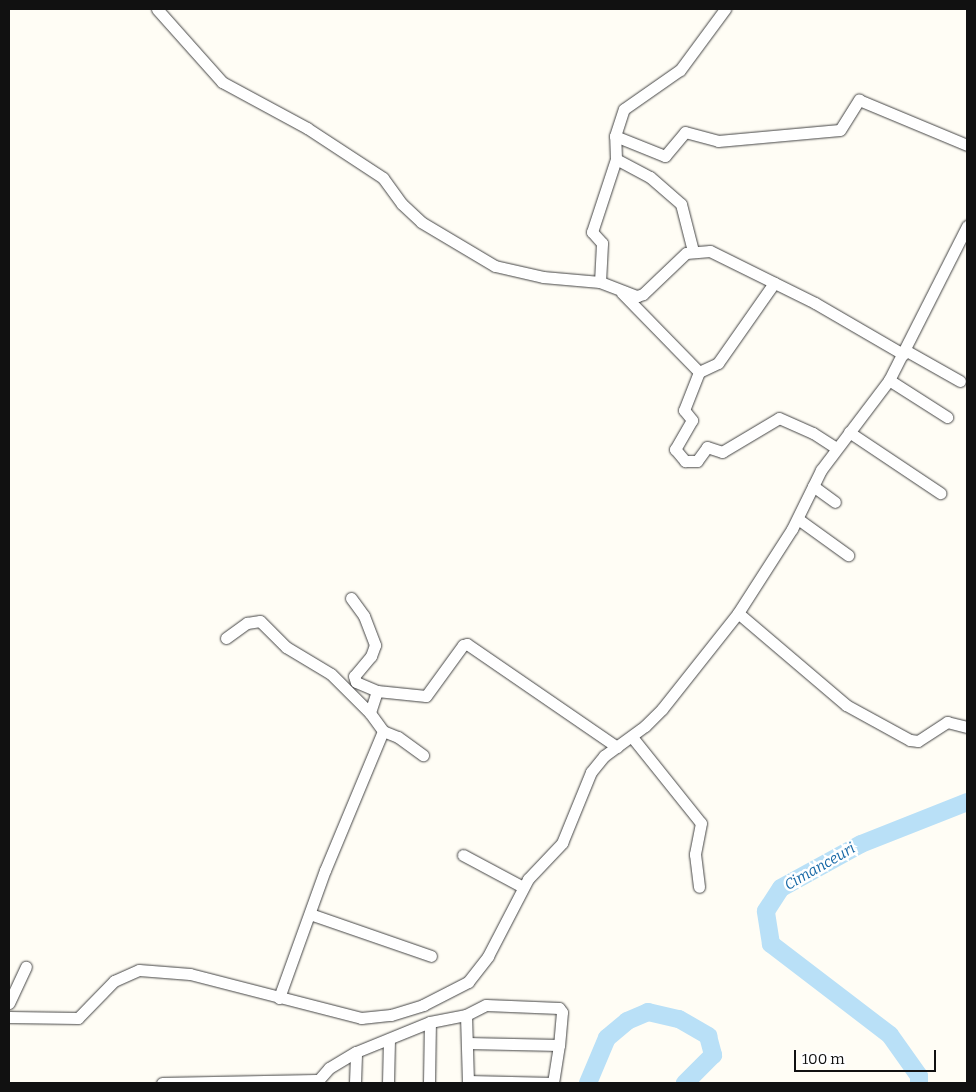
<!DOCTYPE html>
<html>
<head>
<meta charset="utf-8">
<style>
	body { margin:0 }
	#map { position:relative; width:976px; height:1092px; overflow:hidden; background:#fffdf5; font-family:Bitter,serif }
	div>[style] { position:absolute }
	.river>* { height:18px; margin:-9px; padding:0 9px; transform-origin:9px; border-radius:9px; background:#b9e0f7 }
	.roads { filter:drop-shadow(0 0 1px #444) drop-shadow(0 0 1px #444) }
	.street>* { height:11px; margin:-5.5px; padding:0 5.5px; transform-origin:5.5px; border-radius:5.5px; background:#fff }
	span { translate:-50% -50%; white-space:nowrap; text-align:center; line-height:1.15; -webkit-text-stroke:5px #fff; paint-order:stroke }
	.water-label { font-size:15px; color:#1768a6; font-style:italic }
	.frame { position:absolute; inset:0; border:10px solid #111; pointer-events:none }
	.scale { position:absolute; left:794px; top:1050px; width:142px; height:22px; box-sizing:border-box; border:2px solid #111; border-top:0; padding-left:6px; font-size:15px; line-height:18px; white-space:nowrap; color:#111; -webkit-text-stroke:4px #fff; paint-order:stroke }
</style>
</head>
<body>
<div id="map">
	<div class="river">
		<i style="left:588px;top:1083px;width:49px;rotate:-67.1deg"></i>
		<i style="left:607px;top:1038px;width:26px;rotate:-40deg"></i>
		<i style="left:627px;top:1021px;width:23px;rotate:-23deg"></i>
		<i style="left:648px;top:1012px;width:32px;rotate:13deg"></i>
		<i style="left:679px;top:1019px;width:34px;rotate:30deg"></i>
		<i style="left:708px;top:1036px;width:20px;rotate:75deg"></i>
		<i style="left:713px;top:1055px;width:40px;rotate:135deg"></i>
		<i style="left:919px;top:1083px;width:7px;rotate:-90deg"></i>
		<i style="left:919px;top:1076px;width:50px;rotate:-125.3deg"></i>
		<i style="left:890px;top:1035px;width:150px;rotate:-142.6deg"></i>
		<i style="left:771px;top:944px;width:33px;rotate:-99deg"></i>
		<i style="left:766px;top:911px;width:27px;rotate:-57deg"></i>
		<i style="left:781px;top:888px;width:91px;rotate:-28.8deg"></i>
		<i style="left:861px;top:844px;width:114px;rotate:-21.6deg"></i>
	</div>
	<div class="roads">
		<div class="street">
			<i style="left:157px;top:9px;width:98px;rotate:48.3deg"></i>
			<i style="left:222px;top:82px;width:97px;rotate:28.4deg"></i>
			<i style="left:307px;top:128px;width:91px;rotate:33.3deg"></i>
			<i style="left:383px;top:178px;width:32px;rotate:54deg"></i>
			<i style="left:402px;top:204px;width:26px;rotate:43deg"></i>
			<i style="left:421px;top:222px;width:86px;rotate:30.7deg"></i>
			<i style="left:495px;top:266px;width:49px;rotate:12.9deg"></i>
			<i style="left:543px;top:277px;width:57px;rotate:5deg"></i>
			<i style="left:600px;top:282px;width:40px;rotate:21deg"></i>
			<i style="left:637px;top:296px;width:6px;rotate:-18deg"></i>
			<i style="left:643px;top:294px;width:59px;rotate:-43.6deg"></i>
			<i style="left:686px;top:253px;width:24px;rotate:-5deg"></i>
			<i style="left:710px;top:251px;width:117px;rotate:26.3deg"></i>
			<i style="left:815px;top:303px;width:102px;rotate:30.1deg"></i>
			<i style="left:615px;top:136px;width:54px;rotate:21.8deg"></i>
			<i style="left:665px;top:156px;width:31px;rotate:-50deg"></i>
			<i style="left:685px;top:132px;width:34px;rotate:15deg"></i>
			<i style="left:718px;top:141px;width:122px;rotate:-5.2deg"></i>
			<i style="left:840px;top:130px;width:36px;rotate:-58deg"></i>
			<i style="left:859px;top:100px;width:117px;rotate:22.6deg"></i>
			<i style="left:616px;top:159px;width:38px;rotate:28deg"></i>
			<i style="left:650px;top:177px;width:41px;rotate:41.1deg"></i>
			<i style="left:681px;top:204px;width:49px;rotate:75.7deg"></i>
			<i style="left:600px;top:282px;width:39px;rotate:-87deg"></i>
			<i style="left:602px;top:243px;width:15px;rotate:-132deg"></i>
			<i style="left:592px;top:232px;width:77px;rotate:-71.8deg"></i>
			<i style="left:616px;top:159px;width:23px;rotate:-92deg"></i>
			<i style="left:615px;top:136px;width:28px;rotate:-72deg"></i>
			<i style="left:624px;top:109px;width:68px;rotate:-34.9deg"></i>
			<i style="left:680px;top:70px;width:76px;rotate:-53.6deg"></i>
			<i style="left:622px;top:293px;width:110px;rotate:45.7deg"></i>
			<i style="left:699px;top:372px;width:21px;rotate:-25deg"></i>
			<i style="left:718px;top:363px;width:98px;rotate:-55deg"></i>
			<i style="left:905px;top:350px;width:63px;rotate:29.4deg"></i>
			<i style="left:699px;top:372px;width:41px;rotate:111.5deg"></i>
			<i style="left:684px;top:410px;width:13px;rotate:51deg"></i>
			<i style="left:692px;top:420px;width:34px;rotate:120deg"></i>
			<i style="left:675px;top:449px;width:16px;rotate:50deg"></i>
			<i style="left:685px;top:461px;width:12px"></i>
			<i style="left:697px;top:461px;width:17px;rotate:-54deg"></i>
			<i style="left:707px;top:447px;width:16px;rotate:18deg"></i>
			<i style="left:722px;top:452px;width:66px;rotate:-30.8deg"></i>
			<i style="left:779px;top:418px;width:37px;rotate:24deg"></i>
			<i style="left:813px;top:433px;width:27px;rotate:33deg"></i>
			<i style="left:889px;top:380px;width:69px;rotate:32.5deg"></i>
			<i style="left:849px;top:432px;width:110px;rotate:33.8deg"></i>
			<i style="left:813px;top:486px;width:27px;rotate:36deg"></i>
			<i style="left:798px;top:519px;width:62px;rotate:35.8deg"></i>
			<i style="left:351px;top:598px;width:22px;rotate:54deg"></i>
			<i style="left:364px;top:616px;width:31px;rotate:69deg"></i>
			<i style="left:375px;top:645px;width:12px;rotate:110deg"></i>
			<i style="left:371px;top:656px;width:26px;rotate:130deg"></i>
			<i style="left:354px;top:676px;width:6px;rotate:72deg"></i>
			<i style="left:356px;top:682px;width:23px;rotate:23deg"></i>
			<i style="left:377px;top:691px;width:23px;rotate:108deg"></i>
			<i style="left:738px;top:613px;width:142px;rotate:40.4deg"></i>
			<i style="left:846px;top:705px;width:73px;rotate:28.7deg"></i>
			<i style="left:910px;top:740px;width:8px;rotate:7deg"></i>
			<i style="left:918px;top:741px;width:35px;rotate:-33deg"></i>
			<i style="left:947px;top:722px;width:21px;rotate:14deg"></i>
			<i style="left:226px;top:638px;width:26px;rotate:-36deg"></i>
			<i style="left:247px;top:623px;width:13px;rotate:-9deg"></i>
			<i style="left:260px;top:621px;width:37px;rotate:45deg"></i>
			<i style="left:286px;top:647px;width:52px;rotate:31deg"></i>
			<i style="left:331px;top:674px;width:55px;rotate:45deg"></i>
			<i style="left:370px;top:713px;width:22px;rotate:54deg"></i>
			<i style="left:383px;top:731px;width:151px;rotate:112.6deg"></i>
			<i style="left:325px;top:870px;width:136px;rotate:109.8deg"></i>
			<i style="left:377px;top:691px;width:49px;rotate:5.8deg"></i>
			<i style="left:426px;top:696px;width:63px;rotate:-54deg"></i>
			<i style="left:463px;top:645px;width:4px;rotate:-14deg"></i>
			<i style="left:467px;top:644px;width:182px;rotate:34.5deg"></i>
			<i style="left:383px;top:731px;width:16px;rotate:22deg"></i>
			<i style="left:398px;top:737px;width:31px;rotate:36deg"></i>
			<i style="left:632px;top:737px;width:110px;rotate:51.3deg"></i>
			<i style="left:701px;top:823px;width:32px;rotate:101deg"></i>
			<i style="left:695px;top:854px;width:33px;rotate:83deg"></i>
			<i style="left:463px;top:855px;width:68px;rotate:28.1deg"></i>
			<i style="left:310px;top:914px;width:128px;rotate:19.1deg"></i>
			<i style="left:9px;top:1003px;width:40px;rotate:-65deg"></i>
			<i style="left:466px;top:1015px;width:68px;rotate:88.3deg"></i>
			<i style="left:9px;top:1017px;width:69px;rotate:0.8deg"></i>
			<i style="left:78px;top:1018px;width:52px;rotate:-45.8deg"></i>
			<i style="left:114px;top:981px;width:27px;rotate:-24deg"></i>
			<i style="left:139px;top:970px;width:51px;rotate:4.5deg"></i>
			<i style="left:190px;top:974px;width:177px;rotate:14.4deg"></i>
			<i style="left:361px;top:1018px;width:30px;rotate:-6deg"></i>
			<i style="left:391px;top:1015px;width:34px;rotate:-17deg"></i>
			<i style="left:423px;top:1005px;width:51px;rotate:-27.1deg"></i>
			<i style="left:468px;top:982px;width:33px;rotate:-52deg"></i>
			<i style="left:488px;top:956px;width:87px;rotate:-62.5deg"></i>
			<i style="left:528px;top:879px;width:50px;rotate:-46.6deg"></i>
			<i style="left:562px;top:843px;width:77px;rotate:-67.8deg"></i>
			<i style="left:591px;top:772px;width:21px;rotate:-51deg"></i>
			<i style="left:604px;top:756px;width:51px;rotate:-36.2deg"></i>
			<i style="left:645px;top:726px;width:24px;rotate:-45deg"></i>
			<i style="left:662px;top:709px;width:122px;rotate:-51.6deg"></i>
			<i style="left:738px;top:613px;width:100px;rotate:-57.3deg"></i>
			<i style="left:792px;top:529px;width:66px;rotate:-63.8deg"></i>
			<i style="left:821px;top:470px;width:113px;rotate:-52.9deg"></i>
			<i style="left:889px;top:380px;width:173px;rotate:-63.1deg"></i>
			<i style="left:467px;top:1043px;width:92px;rotate:1.2deg"></i>
			<i style="left:559px;top:1045px;width:37px;rotate:99deg"></i>
			<i style="left:468px;top:1081px;width:85px;rotate:1.3deg"></i>
			<i style="left:162px;top:1083px;width:154px;rotate:-1.1deg"></i>
			<i style="left:316px;top:1083px;width:20px;rotate:-49deg"></i>
			<i style="left:329px;top:1068px;width:31px;rotate:-31deg"></i>
			<i style="left:356px;top:1052px;width:80px;rotate:-22.1deg"></i>
			<i style="left:430px;top:1022px;width:37px;rotate:-11deg"></i>
			<i style="left:466px;top:1015px;width:22px;rotate:-27deg"></i>
			<i style="left:486px;top:1005px;width:73px;rotate:2.4deg"></i>
			<i style="left:559px;top:1008px;width:5px;rotate:53deg"></i>
			<i style="left:562px;top:1012px;width:33px;rotate:95deg"></i>
			<i style="left:355px;top:1083px;width:31px;rotate:-88deg"></i>
			<i style="left:388px;top:1083px;width:44px;rotate:-88.7deg"></i>
			<i style="left:429px;top:1083px;width:61px;rotate:-89.1deg"></i>
		</div>
	</div>
	<div class="water-label">
		<span style="left:820px;top:867px;rotate:-30deg">Cimanceuri</span>
	</div>
	<div class="frame"></div>
	<div class="scale">100 m</div>
</div>
</body>
</html>
